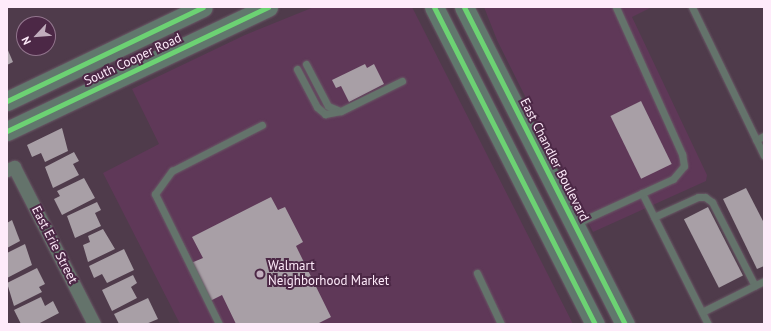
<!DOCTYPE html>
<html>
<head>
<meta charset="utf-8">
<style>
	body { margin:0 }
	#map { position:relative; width:771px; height:331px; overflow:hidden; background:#4f3b4b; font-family:"PT Sans",sans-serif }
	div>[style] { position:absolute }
	.built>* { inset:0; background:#5f3858 }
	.building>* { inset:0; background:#a89fa6; transform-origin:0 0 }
	.roads { filter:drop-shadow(0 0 1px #695966) drop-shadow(0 0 1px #695966) }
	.lane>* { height:7px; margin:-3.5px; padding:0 3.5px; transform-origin:3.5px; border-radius:3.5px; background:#64736b }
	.street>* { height:13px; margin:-6.5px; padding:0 6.5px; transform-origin:6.5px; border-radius:6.5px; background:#64736b }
	.secondary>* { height:19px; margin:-9.5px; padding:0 9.5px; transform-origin:9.5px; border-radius:9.5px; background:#61786d }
	.cycleway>* { height:5px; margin:-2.5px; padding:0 2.5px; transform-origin:2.5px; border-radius:2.5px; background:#6cd273 }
	.dots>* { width:11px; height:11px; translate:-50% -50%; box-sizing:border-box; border:2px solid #4c2846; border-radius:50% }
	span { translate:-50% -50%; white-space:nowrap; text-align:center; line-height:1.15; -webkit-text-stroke:4px #4c2846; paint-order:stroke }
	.street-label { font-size:13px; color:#feebfa }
	.poi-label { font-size:13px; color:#feebfa }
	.left { translate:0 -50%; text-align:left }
	.frame { position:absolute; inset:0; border:8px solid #feebfa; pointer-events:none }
	.north { position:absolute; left:16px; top:16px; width:40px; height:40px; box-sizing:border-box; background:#4c2846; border:1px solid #93768e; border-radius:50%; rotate:244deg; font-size:11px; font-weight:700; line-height:16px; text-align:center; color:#feebfa }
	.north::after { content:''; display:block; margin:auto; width:14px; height:18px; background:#c1adbd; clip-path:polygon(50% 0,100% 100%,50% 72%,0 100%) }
</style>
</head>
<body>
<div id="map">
	<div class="built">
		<i style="clip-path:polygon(314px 7px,412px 7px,573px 324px,180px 324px,103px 173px,159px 144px,132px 89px,245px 35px)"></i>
		<i style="clip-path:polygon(484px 7px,652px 7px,632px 17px,707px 175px,706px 181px,593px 232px,497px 40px)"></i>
	</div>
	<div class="building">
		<i style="clip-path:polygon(7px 48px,13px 62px,7px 65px)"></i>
		<i style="clip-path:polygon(365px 64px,367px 68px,374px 64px,384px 84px,349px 102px,341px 86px,336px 88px,332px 80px)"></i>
		<i style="left:641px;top:101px;width:70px;height:34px;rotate:64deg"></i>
		<i style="clip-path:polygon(62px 128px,68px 151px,45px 162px,41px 153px,32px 157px,27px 145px)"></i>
		<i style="clip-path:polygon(74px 152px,79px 161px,73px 164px,79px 175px,53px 188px,45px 167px)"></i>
		<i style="clip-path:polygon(84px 178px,95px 198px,62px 215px,54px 199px,60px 196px,57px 191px)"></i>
		<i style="clip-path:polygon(746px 188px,764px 223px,764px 266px,757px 269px,723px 199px)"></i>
		<i style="clip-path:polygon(271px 197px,278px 210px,285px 207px,303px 242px,296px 246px,331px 317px,317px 324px,236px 324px,222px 295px,210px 301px,191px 263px,203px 258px,192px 237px)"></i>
		<i style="clip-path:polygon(97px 202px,101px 210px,95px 213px,101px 226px,75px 238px,67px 216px)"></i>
		<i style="left:708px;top:207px;width:77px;height:27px;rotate:63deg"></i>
		<i style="clip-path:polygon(12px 220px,20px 241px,7px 248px,7px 223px)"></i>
		<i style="clip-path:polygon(103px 229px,115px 249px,88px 262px,83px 245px,90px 242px,88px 236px)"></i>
		<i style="clip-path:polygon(25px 244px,32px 265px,7px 278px,7px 253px)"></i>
		<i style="clip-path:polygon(124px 249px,134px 270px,107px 283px,102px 274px,94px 278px,89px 266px)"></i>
		<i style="clip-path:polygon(37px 268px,45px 284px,39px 287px,42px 292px,14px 306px,7px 283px)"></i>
		<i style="clip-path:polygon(133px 275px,137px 283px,131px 287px,137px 298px,112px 311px,102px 290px)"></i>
		<i style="clip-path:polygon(41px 297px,45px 306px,53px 301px,59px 313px,38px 324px,21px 324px,14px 310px)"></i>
		<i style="clip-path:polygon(148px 298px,158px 319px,146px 324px,119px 324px,114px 314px)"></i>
	</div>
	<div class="roads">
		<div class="lane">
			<i style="left:692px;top:7px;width:165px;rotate:64.2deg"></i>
			<i style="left:306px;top:64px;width:47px;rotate:62.4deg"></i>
			<i style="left:328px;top:106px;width:13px;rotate:23deg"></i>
			<i style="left:297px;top:69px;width:43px;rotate:62.2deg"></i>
			<i style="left:317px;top:107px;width:11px;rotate:41deg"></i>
			<i style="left:325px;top:114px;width:16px;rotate:-11deg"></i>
			<i style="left:341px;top:111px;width:68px;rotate:-26.2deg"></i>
			<i style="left:756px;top:140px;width:9px;rotate:-27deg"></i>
			<i style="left:642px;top:193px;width:147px;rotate:63.3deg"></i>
			<i style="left:654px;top:217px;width:48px;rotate:-24.4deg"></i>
			<i style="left:698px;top:197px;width:7px"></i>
			<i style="left:705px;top:197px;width:9px;rotate:36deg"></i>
			<i style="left:712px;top:202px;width:94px;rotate:62.9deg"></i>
			<i style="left:575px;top:224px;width:108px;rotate:-24.7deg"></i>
			<i style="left:673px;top:179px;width:17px;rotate:-50deg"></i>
			<i style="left:684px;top:166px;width:12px;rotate:-99deg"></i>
			<i style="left:682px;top:154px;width:161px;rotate:-114.2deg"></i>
			<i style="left:477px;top:273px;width:56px;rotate:64.8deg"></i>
			<i style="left:702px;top:312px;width:69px;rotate:-26.6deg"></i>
			<i style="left:219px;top:324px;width:145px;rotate:-116.2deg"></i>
			<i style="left:155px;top:194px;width:29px;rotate:-54deg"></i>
			<i style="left:172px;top:171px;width:101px;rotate:-27.1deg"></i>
		</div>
		<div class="street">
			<i style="left:7px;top:170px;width:8px;rotate:-23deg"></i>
			<i style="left:14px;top:167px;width:176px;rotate:63deg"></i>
		</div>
		<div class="secondary">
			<i style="left:434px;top:7px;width:356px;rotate:63.1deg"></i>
			<i style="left:464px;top:7px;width:356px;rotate:63.1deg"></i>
			<i style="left:7px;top:101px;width:217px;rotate:-25.6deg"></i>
			<i style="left:7px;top:131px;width:289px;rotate:-25.4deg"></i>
		</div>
	</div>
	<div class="cycleway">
		<i style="left:434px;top:7px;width:356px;rotate:63.1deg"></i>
		<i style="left:464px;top:7px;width:356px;rotate:63.1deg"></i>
		<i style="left:7px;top:101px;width:217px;rotate:-25.6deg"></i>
		<i style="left:7px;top:131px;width:289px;rotate:-25.4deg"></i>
	</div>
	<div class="dots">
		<i style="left:260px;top:274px;background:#c1adbd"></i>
	</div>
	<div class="street-label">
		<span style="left:133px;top:60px;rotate:-25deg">South Cooper Road</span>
		<span style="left:554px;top:160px;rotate:63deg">East Chandler Boulevard</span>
		<span style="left:54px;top:245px;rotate:63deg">East Erie Street</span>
	</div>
	<div class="poi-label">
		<span class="left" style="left:268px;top:274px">Walmart<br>Neighborhood Market</span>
	</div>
	<div class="frame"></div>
	<div class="north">N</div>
</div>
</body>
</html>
